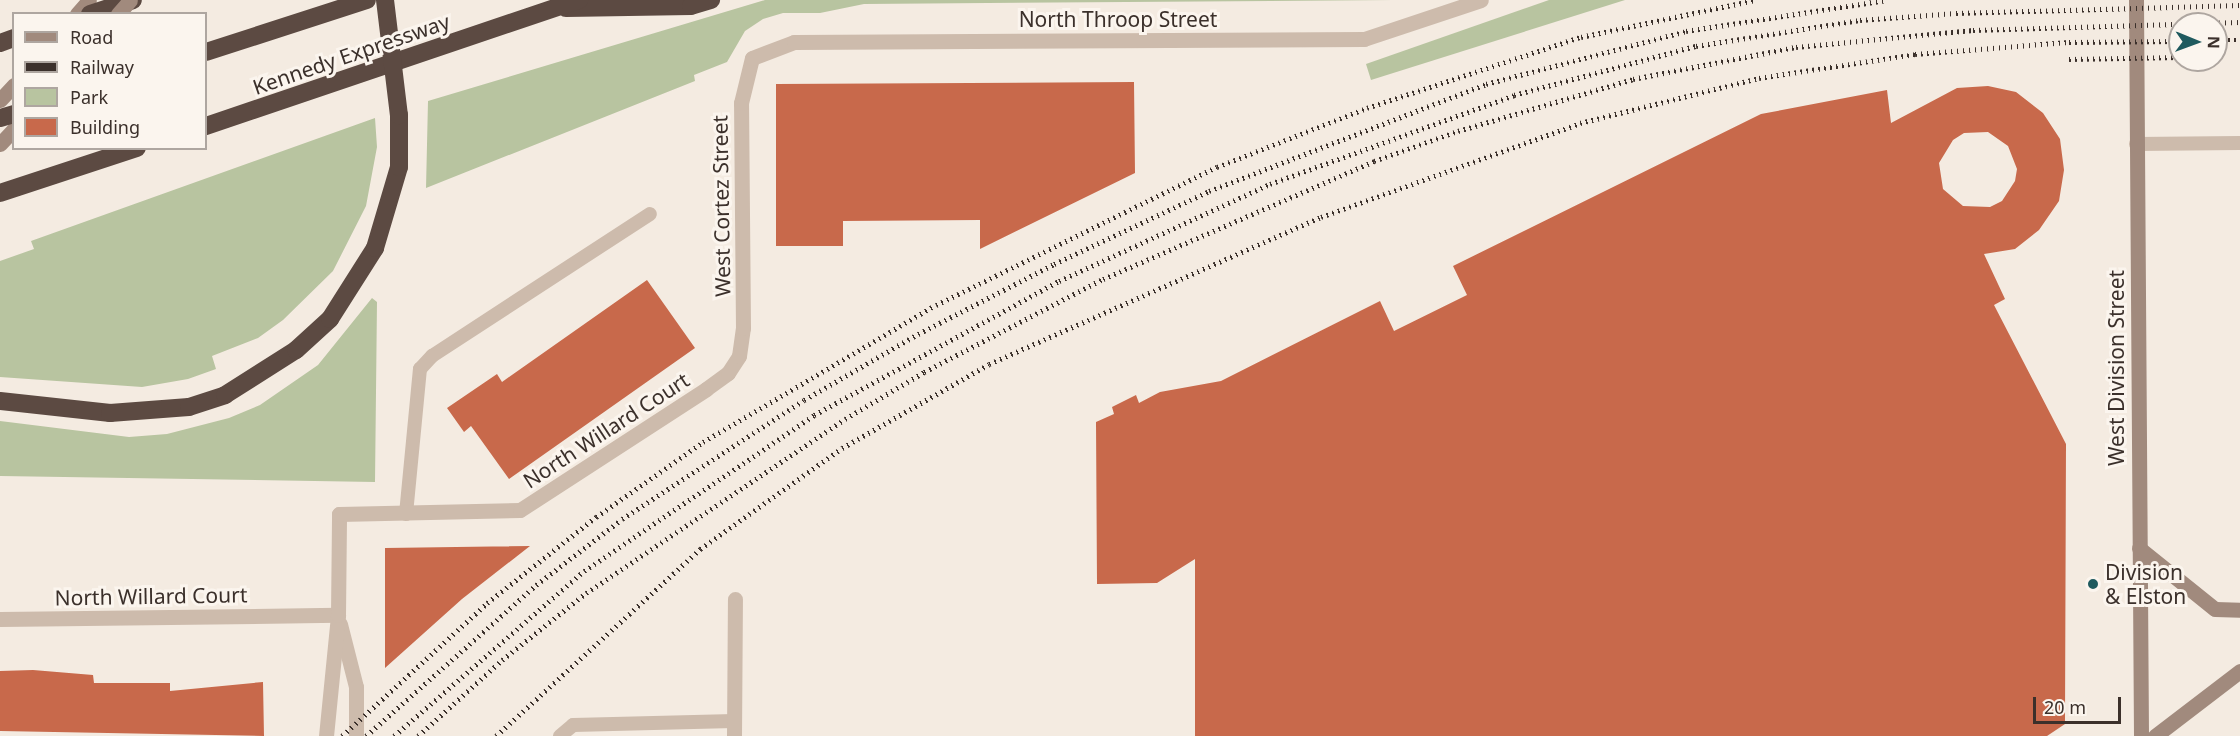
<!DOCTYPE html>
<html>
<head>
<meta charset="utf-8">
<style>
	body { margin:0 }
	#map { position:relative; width:2240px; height:736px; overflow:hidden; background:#f4ebe1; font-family:"Noto Sans",sans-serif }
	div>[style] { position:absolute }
	.green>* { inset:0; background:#b8c4a0 }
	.building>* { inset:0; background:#c8694b }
	.service>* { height:14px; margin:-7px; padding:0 7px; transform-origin:7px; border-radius:7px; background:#cdbbac }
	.minor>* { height:15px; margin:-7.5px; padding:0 7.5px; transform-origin:7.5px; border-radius:7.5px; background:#cdbbac }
	.secondary>* { height:15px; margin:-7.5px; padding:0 7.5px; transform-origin:7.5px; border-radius:7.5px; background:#a18a7d }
	.motorway>* { height:18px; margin:-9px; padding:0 9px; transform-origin:9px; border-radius:9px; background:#5c4a42 }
	.rail>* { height:4.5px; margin-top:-2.25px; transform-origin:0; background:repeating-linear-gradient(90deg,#3b302b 0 1.5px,transparent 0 6px) }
	.secondary-bridge>* { height:15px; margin:-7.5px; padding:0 7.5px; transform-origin:7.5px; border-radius:7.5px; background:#a18a7d }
	.motorway-bridge>* { height:18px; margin:-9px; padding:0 9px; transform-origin:9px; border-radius:9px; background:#5c4a42 }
	.dots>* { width:16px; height:16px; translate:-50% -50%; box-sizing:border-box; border:3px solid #fbf5ee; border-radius:50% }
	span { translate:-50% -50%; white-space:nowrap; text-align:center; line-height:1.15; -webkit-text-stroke:6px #fbf5ee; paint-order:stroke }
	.street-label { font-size:21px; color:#3b302b }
	.poi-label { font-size:21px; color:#3b302b }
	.left { translate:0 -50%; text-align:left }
	.legend { position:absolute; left:12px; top:12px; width:195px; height:138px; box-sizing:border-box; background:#fbf5ee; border:2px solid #aea6a0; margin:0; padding:8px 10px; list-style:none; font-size:18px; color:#3b302b }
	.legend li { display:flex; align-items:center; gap:12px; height:30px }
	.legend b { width:30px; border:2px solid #aea6a0 }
	.north { position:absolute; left:2168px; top:12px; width:60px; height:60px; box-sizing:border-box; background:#fbf5ee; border:2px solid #aea6a0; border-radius:50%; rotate:91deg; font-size:16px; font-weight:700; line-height:24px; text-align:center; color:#3b302b }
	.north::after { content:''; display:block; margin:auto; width:21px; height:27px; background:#1f5a5e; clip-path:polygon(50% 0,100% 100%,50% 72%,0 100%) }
	.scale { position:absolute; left:2033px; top:697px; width:88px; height:27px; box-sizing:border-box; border:3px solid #3b302b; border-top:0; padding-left:8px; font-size:18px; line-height:21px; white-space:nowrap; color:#3b302b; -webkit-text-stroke:4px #fbf5ee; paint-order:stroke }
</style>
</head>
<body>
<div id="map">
	<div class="green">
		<i style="clip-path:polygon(765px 0,1394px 0,864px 4px,820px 13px,783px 13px,763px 19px,745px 31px,727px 62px,694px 75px,695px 81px,426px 188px,428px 101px)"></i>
		<i style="clip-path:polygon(1549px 0,1625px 0,1371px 80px,1366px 64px)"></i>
		<i style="clip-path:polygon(375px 118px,377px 147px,366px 206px,333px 271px,283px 320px,258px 338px,212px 356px,216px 369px,188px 379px,142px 387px,0 377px,0 261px,34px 249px,31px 241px)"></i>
		<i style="clip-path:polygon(372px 298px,377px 302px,375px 482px,0 476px,0 421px,129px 437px,167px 434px,229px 418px,260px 405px,318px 365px)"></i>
	</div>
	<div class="building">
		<i style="clip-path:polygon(1134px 82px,1135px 173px,980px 249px,980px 220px,843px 221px,843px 246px,776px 246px,776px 84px)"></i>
		<i style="clip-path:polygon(evenodd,1988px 86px,2016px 92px,2043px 113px,2060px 139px,2064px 170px,2059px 201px,2039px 230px,2015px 249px,1984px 254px,2005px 299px,1994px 305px,2066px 444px,2065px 724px,2047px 736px,1195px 736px,1195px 559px,1157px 583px,1097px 584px,1096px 422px,1114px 414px,1112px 407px,1136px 395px,1139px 403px,1160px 392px,1221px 381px,1380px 301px,1394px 331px,1467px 295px,1453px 266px,1761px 114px,1887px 90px,1891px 123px,1957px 88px,1988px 86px,1988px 132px,2008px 146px,2017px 169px,2015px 181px,2002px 201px,1990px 207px,1963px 206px,1943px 189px,1939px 163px,1953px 140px,1964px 133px,1988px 132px)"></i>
		<i style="clip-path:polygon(647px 280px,695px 348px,509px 479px,471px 426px,464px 432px,447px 408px,497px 374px,502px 382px)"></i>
		<i style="clip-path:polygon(530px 546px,462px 599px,385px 668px,385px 548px)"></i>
		<i style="clip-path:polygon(33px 670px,93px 675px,94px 683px,170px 683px,170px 691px,263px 682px,264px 736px,0 731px,0 671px)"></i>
	</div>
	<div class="service">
		<i style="left:2136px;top:144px;width:104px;rotate:-0.6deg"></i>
		<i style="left:406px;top:514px;width:146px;rotate:-84.5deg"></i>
		<i style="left:420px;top:369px;width:18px;rotate:-47deg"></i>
		<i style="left:432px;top:356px;width:260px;rotate:-33.1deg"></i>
		<i style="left:560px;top:736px;width:17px;rotate:-40deg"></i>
		<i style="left:573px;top:725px;width:161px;rotate:-1.4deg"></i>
	</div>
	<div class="minor">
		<i style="left:0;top:619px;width:338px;rotate:-0.7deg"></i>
		<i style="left:340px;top:624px;width:65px;rotate:75.7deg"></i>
		<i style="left:356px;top:687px;width:49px;rotate:90deg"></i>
		<i style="left:326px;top:736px;width:122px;rotate:-84.3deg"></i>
		<i style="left:338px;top:615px;width:101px;rotate:-89.4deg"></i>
		<i style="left:339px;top:514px;width:181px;rotate:-1.3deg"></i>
		<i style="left:520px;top:510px;width:222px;rotate:-33deg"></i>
		<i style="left:706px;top:389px;width:27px;rotate:-36deg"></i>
		<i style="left:728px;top:373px;width:20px;rotate:-57deg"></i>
		<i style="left:739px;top:356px;width:28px;rotate:-82deg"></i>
		<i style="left:743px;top:328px;width:225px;rotate:-90.5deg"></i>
		<i style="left:741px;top:103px;width:46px;rotate:-76.3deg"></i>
		<i style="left:752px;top:58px;width:45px;rotate:-20.9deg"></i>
		<i style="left:794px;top:42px;width:570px;rotate:-0.3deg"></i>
		<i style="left:1364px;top:39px;width:123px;rotate:-18.4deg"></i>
		<i style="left:734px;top:736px;width:137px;rotate:-89.6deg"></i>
	</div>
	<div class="secondary">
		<i style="left:2136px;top:0;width:736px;rotate:89.61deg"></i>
		<i style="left:77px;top:14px;width:18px;rotate:-49deg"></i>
		<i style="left:0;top:100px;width:21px;rotate:-47deg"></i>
		<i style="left:0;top:144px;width:21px;rotate:-47deg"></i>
		<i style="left:2139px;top:548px;width:97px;rotate:38.8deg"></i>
		<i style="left:2215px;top:609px;width:25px;rotate:2deg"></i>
		<i style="left:2155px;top:736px;width:107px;rotate:-37.4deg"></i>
	</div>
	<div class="motorway">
		<i style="left:566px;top:8px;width:125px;rotate:-0.9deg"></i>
		<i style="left:691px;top:6px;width:21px;rotate:-17deg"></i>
		<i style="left:90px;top:14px;width:45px;rotate:-18deg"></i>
		<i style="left:0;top:43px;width:15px;rotate:-20deg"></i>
		<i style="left:206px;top:52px;width:169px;rotate:-17.9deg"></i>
		<i style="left:0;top:118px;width:15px;rotate:-16deg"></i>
		<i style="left:206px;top:126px;width:394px;rotate:-18.7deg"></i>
		<i style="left:0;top:193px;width:144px;rotate:-18.2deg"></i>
		<i style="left:0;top:401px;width:111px;rotate:6.2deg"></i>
		<i style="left:110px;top:413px;width:79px;rotate:-4.3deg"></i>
		<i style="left:189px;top:407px;width:38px;rotate:-18deg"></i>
		<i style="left:225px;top:395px;width:84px;rotate:-32.4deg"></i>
		<i style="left:296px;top:350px;width:46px;rotate:-42.4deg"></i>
		<i style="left:330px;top:319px;width:84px;rotate:-57.6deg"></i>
		<i style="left:375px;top:248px;width:84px;rotate:-73.5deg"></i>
		<i style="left:399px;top:167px;width:52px;rotate:-90deg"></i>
	</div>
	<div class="rail">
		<i style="left:2216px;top:40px;width:24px"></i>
		<i style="left:2069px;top:59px;width:111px;rotate:-1deg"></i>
		<i style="left:342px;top:736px;width:197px;rotate:-42.5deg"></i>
		<i style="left:487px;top:603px;width:139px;rotate:-38.3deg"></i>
		<i style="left:596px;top:517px;width:131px;rotate:-35deg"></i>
		<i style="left:703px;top:442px;width:270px;rotate:-30.5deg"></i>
		<i style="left:936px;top:305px;width:313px;rotate:-26.2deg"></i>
		<i style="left:1217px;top:167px;width:161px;rotate:-21.5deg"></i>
		<i style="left:1367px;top:108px;width:225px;rotate:-18.4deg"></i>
		<i style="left:1581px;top:37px;width:178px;rotate:-12deg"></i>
		<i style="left:366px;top:736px;width:227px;rotate:-41.6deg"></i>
		<i style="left:536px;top:585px;width:108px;rotate:-37.5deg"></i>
		<i style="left:622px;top:519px;width:217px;rotate:-33.2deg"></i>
		<i style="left:804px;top:400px;width:132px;rotate:-30.1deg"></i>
		<i style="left:918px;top:334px;width:153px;rotate:-27.2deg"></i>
		<i style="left:1054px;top:264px;width:171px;rotate:-25.2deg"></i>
		<i style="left:1209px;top:191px;width:297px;rotate:-21.1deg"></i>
		<i style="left:1486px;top:84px;width:207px;rotate:-14.8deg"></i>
		<i style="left:1686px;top:31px;width:203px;rotate:-8.8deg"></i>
		<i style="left:394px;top:736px;width:252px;rotate:-41deg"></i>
		<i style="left:584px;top:571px;width:278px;rotate:-34.1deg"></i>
		<i style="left:814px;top:415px;width:279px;rotate:-28.7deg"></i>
		<i style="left:1059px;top:281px;width:232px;rotate:-24.7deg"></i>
		<i style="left:1270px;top:184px;width:260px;rotate:-20deg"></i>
		<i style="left:1514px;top:95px;width:188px;rotate:-15.1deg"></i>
		<i style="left:1696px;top:46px;width:166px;rotate:-9deg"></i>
		<i style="left:1860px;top:20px;width:96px;rotate:-4.2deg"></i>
		<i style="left:1956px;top:13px;width:284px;rotate:-1.6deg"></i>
		<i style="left:418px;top:736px;width:113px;rotate:-42.1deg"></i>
		<i style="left:502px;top:660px;width:107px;rotate:-38.6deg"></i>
		<i style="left:586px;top:593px;width:312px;rotate:-33.9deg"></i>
		<i style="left:845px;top:419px;width:92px;rotate:-30.7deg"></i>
		<i style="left:924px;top:372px;width:202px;rotate:-27.5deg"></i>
		<i style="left:1103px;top:279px;width:296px;rotate:-23.5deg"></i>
		<i style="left:1374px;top:161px;width:89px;rotate:-19.7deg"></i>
		<i style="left:1458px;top:131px;width:183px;rotate:-16.5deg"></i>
		<i style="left:1633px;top:79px;width:166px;rotate:-11.1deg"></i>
		<i style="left:1796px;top:47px;width:178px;rotate:-5.5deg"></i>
		<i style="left:1973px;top:30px;width:267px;rotate:-1.7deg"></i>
		<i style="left:496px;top:736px;width:277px;rotate:-42.5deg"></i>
		<i style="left:700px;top:549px;width:174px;rotate:-35.4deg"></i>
		<i style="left:842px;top:448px;width:169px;rotate:-29.7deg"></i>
		<i style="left:989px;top:364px;width:363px;rotate:-23.9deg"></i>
		<i style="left:1321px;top:217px;width:276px;rotate:-19.9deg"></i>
		<i style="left:1580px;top:123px;width:185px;rotate:-14.1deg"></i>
		<i style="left:1759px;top:78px;width:158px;rotate:-8.7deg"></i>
		<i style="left:1915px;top:54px;width:154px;rotate:-4.5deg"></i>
		<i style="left:2069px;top:42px;width:111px;rotate:-0.5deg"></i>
	</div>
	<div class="secondary-bridge">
		<i style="left:118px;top:14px;width:18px;rotate:-49deg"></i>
	</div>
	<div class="motorway-bridge">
		<i style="left:385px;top:0;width:116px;rotate:83.1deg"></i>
	</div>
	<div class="dots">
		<i style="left:2093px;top:584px;background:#1f5a5e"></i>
	</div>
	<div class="street-label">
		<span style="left:1118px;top:19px">North Throop Street</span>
		<span style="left:351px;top:54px;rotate:-19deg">Kennedy Expressway</span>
		<span style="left:721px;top:206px;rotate:-91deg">West Cortez Street</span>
		<span style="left:2116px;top:368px;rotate:-90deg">West Division Street</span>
		<span style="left:606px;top:430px;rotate:-33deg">North Willard Court</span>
		<span style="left:151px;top:596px;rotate:-1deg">North Willard Court</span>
	</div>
	<div class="poi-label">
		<span class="left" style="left:2105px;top:584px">Division<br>&amp; Elston</span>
	</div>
	<ul class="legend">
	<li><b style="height:8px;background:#a18a7d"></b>Road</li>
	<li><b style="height:8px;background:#3b302b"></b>Railway</li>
	<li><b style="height:16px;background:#b8c4a0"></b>Park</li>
	<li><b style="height:16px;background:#c8694b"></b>Building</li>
	</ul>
	<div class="north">N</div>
	<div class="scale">20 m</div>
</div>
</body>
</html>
